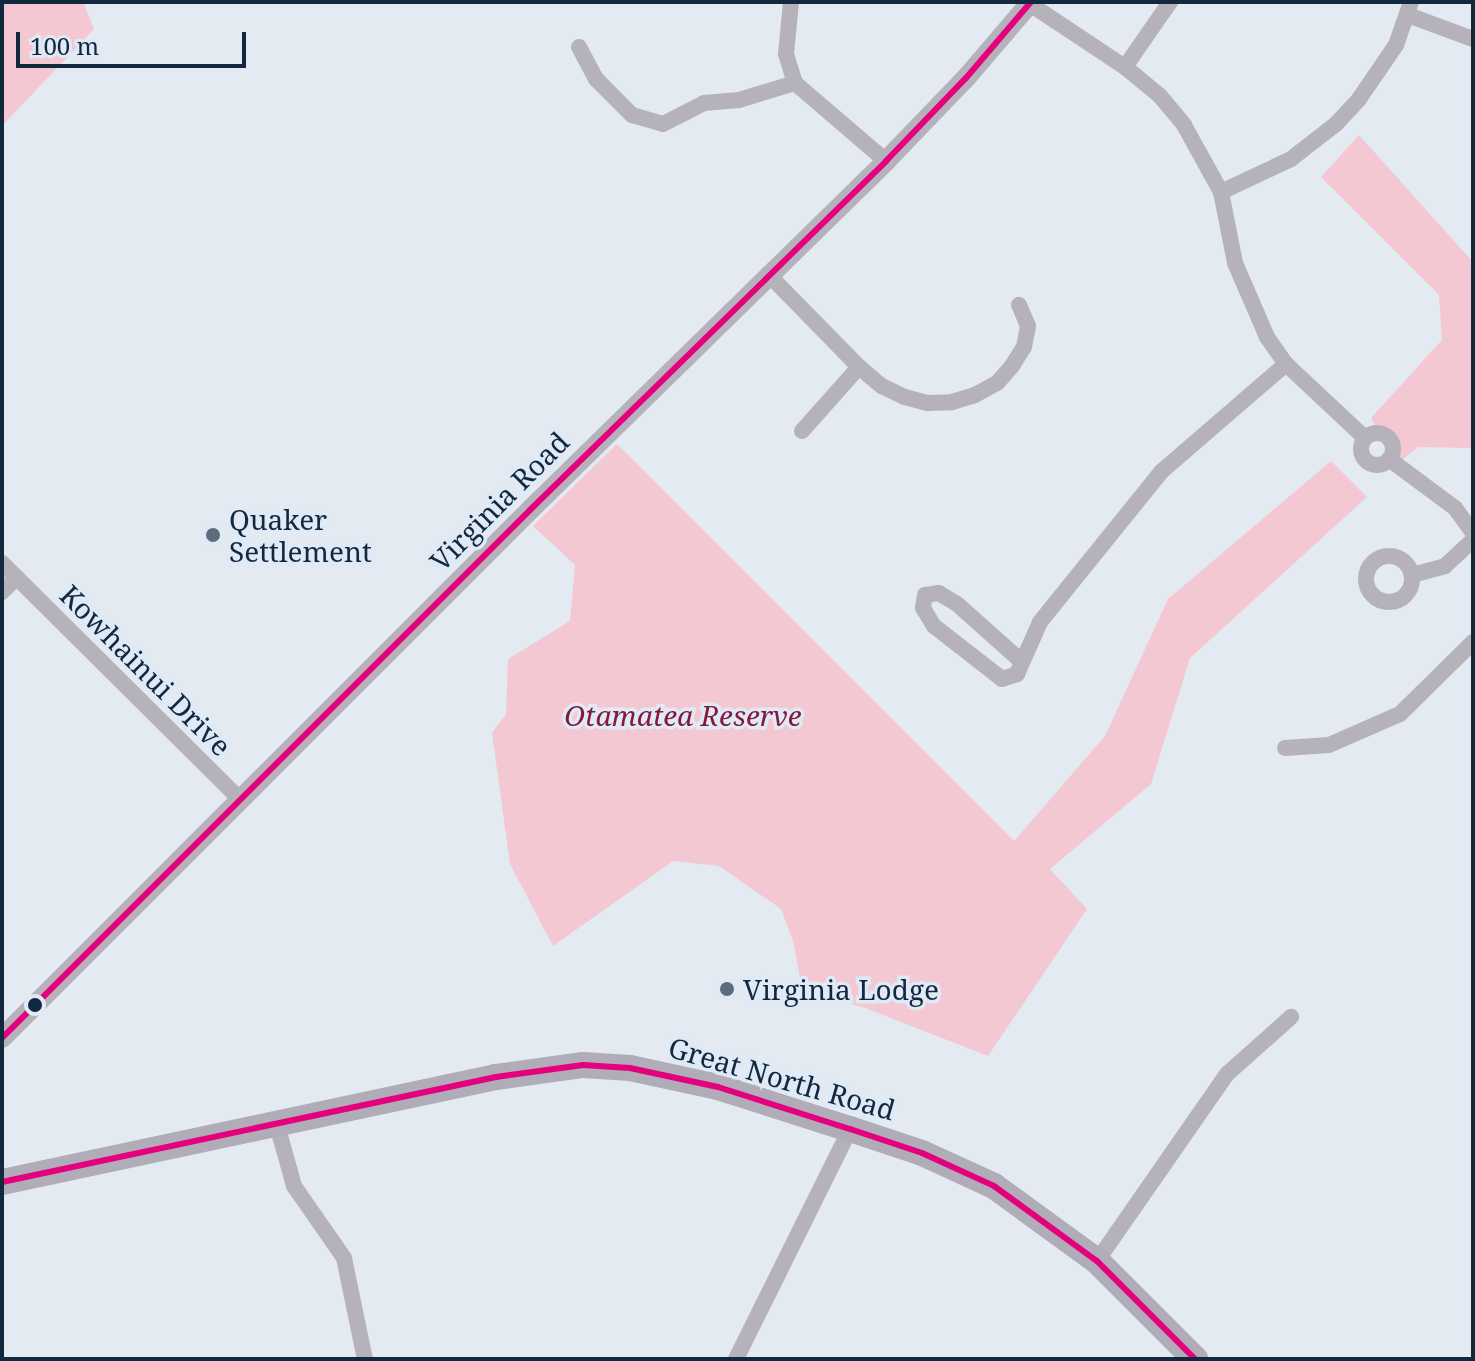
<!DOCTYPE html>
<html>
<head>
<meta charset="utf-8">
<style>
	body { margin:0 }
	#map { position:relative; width:1475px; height:1361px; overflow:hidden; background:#e4eaf1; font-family:"Noto Serif",serif }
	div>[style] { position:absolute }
	.green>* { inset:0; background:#f3c8d2 }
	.minor>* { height:16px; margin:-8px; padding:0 8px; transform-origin:8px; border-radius:8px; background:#b6b2bc }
	.minor>.ring { margin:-8px; padding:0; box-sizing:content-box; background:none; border:16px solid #b6b2bc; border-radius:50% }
	.tertiary>* { height:20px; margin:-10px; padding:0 10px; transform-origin:10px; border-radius:10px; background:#b6b2bc }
	.trunk>* { height:26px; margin:-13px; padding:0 13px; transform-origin:13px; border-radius:13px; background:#b0acb8 }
	.bus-1>* { height:6px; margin:-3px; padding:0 3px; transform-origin:3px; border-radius:3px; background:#e5007d }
	.dots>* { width:22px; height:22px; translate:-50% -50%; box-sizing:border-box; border:4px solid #dfeaf6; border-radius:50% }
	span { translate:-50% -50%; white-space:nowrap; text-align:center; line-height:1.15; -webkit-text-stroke:7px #dfeaf6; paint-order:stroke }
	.street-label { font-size:28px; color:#12283e }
	.poi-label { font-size:28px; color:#12283e }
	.left { translate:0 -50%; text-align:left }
	.park-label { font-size:28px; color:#86193a; font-style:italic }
	.frame { position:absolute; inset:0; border:4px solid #12283e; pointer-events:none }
	.scale { position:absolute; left:16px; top:32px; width:230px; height:36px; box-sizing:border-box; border:4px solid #12283e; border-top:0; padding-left:10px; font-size:24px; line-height:28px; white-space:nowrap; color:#12283e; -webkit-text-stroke:6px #dfeaf6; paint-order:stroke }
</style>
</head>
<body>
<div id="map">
	<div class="green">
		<i style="clip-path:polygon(2px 2px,83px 2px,94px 29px,2px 126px)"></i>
		<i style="clip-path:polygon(1359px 135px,1473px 262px,1473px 448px,1418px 447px,1398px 463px,1371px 418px,1442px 340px,1439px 295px,1321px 177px)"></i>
		<i style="clip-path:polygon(617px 444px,1014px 841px,1105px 736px,1168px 599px,1331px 461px,1367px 497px,1190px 658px,1151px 784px,1050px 869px,1087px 909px,988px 1056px,865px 1008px,802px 990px,794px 944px,781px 909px,719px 866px,673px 861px,553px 946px,510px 864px,492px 733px,506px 714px,508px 659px,570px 621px,575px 565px,533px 526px)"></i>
	</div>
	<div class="minor">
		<i style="left:791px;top:2px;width:52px;rotate:95.5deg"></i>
		<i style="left:786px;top:54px;width:30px;rotate:73deg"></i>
		<i style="left:795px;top:83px;width:120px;rotate:40.6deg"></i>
		<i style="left:1030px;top:4px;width:114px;rotate:33.6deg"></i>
		<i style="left:1125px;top:67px;width:45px;rotate:39.6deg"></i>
		<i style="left:1160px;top:96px;width:38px;rotate:50deg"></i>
		<i style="left:1184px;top:125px;width:77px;rotate:61.1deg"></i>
		<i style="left:1221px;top:192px;width:72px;rotate:78.8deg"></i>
		<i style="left:1235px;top:263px;width:81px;rotate:66.6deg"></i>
		<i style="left:1267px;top:337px;width:33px;rotate:55deg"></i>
		<i style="left:1286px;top:364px;width:108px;rotate:43.1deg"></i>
		<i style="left:1408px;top:15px;width:69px;rotate:20.3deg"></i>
		<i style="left:579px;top:47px;width:36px;rotate:62deg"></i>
		<i style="left:596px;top:79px;width:51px;rotate:45deg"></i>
		<i style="left:632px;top:115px;width:32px;rotate:16deg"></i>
		<i style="left:663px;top:124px;width:46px;rotate:-27.1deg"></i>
		<i style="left:704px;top:103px;width:35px;rotate:-5deg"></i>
		<i style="left:739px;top:100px;width:59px;rotate:-16.9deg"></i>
		<i style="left:1125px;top:67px;width:79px;rotate:-55.3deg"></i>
		<i style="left:1221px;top:192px;width:77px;rotate:-25.2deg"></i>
		<i style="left:1291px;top:159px;width:57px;rotate:-37.9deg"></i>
		<i style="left:1336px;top:124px;width:34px;rotate:-47deg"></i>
		<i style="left:1359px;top:99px;width:65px;rotate:-55.6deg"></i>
		<i style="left:1396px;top:45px;width:46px;rotate:-70.8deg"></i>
		<i style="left:769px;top:275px;width:129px;rotate:45.6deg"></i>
		<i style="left:859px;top:367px;width:30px;rotate:40deg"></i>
		<i style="left:882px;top:386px;width:25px;rotate:26deg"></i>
		<i style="left:905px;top:397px;width:24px;rotate:15deg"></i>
		<i style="left:928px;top:403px;width:24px;rotate:-2deg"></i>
		<i style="left:952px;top:402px;width:24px;rotate:-17deg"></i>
		<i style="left:975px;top:395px;width:26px;rotate:-29deg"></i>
		<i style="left:998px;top:382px;width:21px;rotate:-49deg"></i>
		<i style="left:1012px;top:366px;width:22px;rotate:-58deg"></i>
		<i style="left:1024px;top:347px;width:21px;rotate:-79deg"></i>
		<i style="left:1028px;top:326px;width:23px;rotate:-113deg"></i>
		<i style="left:802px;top:431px;width:86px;rotate:-48.3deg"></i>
		<i class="ring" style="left:1361px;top:433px;width:16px;height:16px"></i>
		<i style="left:1389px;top:459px;width:82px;rotate:36.6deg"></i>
		<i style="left:1455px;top:508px;width:31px;rotate:54deg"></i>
		<i class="ring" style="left:1366px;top:556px;width:30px;height:30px"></i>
		<i style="left:2px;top:563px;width:335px;rotate:44.8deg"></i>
		<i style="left:1412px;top:575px;width:34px;rotate:-15deg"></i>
		<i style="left:1445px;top:566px;width:38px;rotate:-43deg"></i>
		<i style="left:2px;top:592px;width:21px;rotate:-45deg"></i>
		<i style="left:1021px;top:661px;width:86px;rotate:-138.3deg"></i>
		<i style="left:957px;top:604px;width:21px;rotate:-149deg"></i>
		<i style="left:939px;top:593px;width:14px;rotate:172deg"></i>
		<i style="left:925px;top:595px;width:13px;rotate:99deg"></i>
		<i style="left:923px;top:608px;width:21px;rotate:59deg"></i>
		<i style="left:934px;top:626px;width:86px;rotate:37.9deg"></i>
		<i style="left:1002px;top:679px;width:16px;rotate:-18deg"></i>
		<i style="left:1017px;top:674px;width:57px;rotate:-66.1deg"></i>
		<i style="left:1040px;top:622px;width:194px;rotate:-51.1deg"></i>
		<i style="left:1162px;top:471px;width:164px;rotate:-40.8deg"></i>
		<i style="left:1285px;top:748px;width:44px;rotate:-3.9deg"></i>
		<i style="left:1329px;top:745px;width:77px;rotate:-23.6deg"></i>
		<i style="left:1400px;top:714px;width:103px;rotate:-44.6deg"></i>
		<i style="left:277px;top:1125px;width:63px;rotate:74.4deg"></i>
		<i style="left:294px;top:1186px;width:88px;rotate:55.2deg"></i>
		<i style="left:344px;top:1258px;width:103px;rotate:78.3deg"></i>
		<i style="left:1097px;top:1261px;width:228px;rotate:-55.2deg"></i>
		<i style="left:1227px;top:1074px;width:86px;rotate:-41.7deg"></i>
		<i style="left:736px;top:1359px;width:257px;rotate:-63.6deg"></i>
	</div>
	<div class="tertiary">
		<i style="left:2px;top:1038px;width:747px;rotate:-45deg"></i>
		<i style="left:530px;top:510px;width:499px;rotate:-44.4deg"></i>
		<i style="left:886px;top:161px;width:115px;rotate:-46.1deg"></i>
		<i style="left:966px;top:78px;width:100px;rotate:-49.5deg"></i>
	</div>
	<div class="trunk">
		<i style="left:2px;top:1182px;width:505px;rotate:-12deg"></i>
		<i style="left:496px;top:1077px;width:88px;rotate:-7.9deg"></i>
		<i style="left:583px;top:1065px;width:47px;rotate:3.7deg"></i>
		<i style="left:630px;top:1068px;width:90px;rotate:12.2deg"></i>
		<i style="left:718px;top:1087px;width:139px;rotate:17.7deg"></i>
		<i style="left:850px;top:1129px;width:76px;rotate:18.4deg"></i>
		<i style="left:922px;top:1153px;width:79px;rotate:24.6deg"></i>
		<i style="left:994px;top:1186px;width:127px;rotate:36.1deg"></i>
		<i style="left:1097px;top:1261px;width:139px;rotate:45deg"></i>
	</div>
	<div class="bus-1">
		<i style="left:2px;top:1038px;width:747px;rotate:-45deg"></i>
		<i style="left:530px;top:510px;width:499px;rotate:-44.4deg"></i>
		<i style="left:886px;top:161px;width:115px;rotate:-46.1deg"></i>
		<i style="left:966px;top:78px;width:100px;rotate:-49.5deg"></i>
		<i style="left:2px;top:1182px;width:505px;rotate:-12deg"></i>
		<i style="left:496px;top:1077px;width:88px;rotate:-7.9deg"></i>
		<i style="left:583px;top:1065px;width:47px;rotate:3.7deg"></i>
		<i style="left:630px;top:1068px;width:90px;rotate:12.2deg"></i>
		<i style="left:718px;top:1087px;width:139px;rotate:17.7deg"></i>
		<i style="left:850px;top:1129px;width:76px;rotate:18.4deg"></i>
		<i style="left:922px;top:1153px;width:79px;rotate:24.6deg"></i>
		<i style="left:994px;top:1186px;width:127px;rotate:36.1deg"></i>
		<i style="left:1097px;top:1261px;width:139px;rotate:45deg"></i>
	</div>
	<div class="dots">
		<i style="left:213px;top:535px;background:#5c6c7d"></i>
		<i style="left:727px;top:989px;background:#5c6c7d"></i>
		<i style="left:35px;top:1005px;background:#12283e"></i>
	</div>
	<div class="street-label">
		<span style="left:499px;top:501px;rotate:-45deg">Virginia Road</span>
		<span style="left:146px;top:670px;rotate:45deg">Kowhainui Drive</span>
		<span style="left:782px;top:1078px;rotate:16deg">Great North Road</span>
	</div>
	<div class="poi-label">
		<span class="left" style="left:229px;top:535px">Quaker<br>Settlement</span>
		<span class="left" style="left:743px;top:989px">Virginia Lodge</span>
	</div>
	<div class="park-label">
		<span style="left:683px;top:715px">Otamatea Reserve</span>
	</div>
	<div class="frame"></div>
	<div class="scale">100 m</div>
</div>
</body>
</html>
